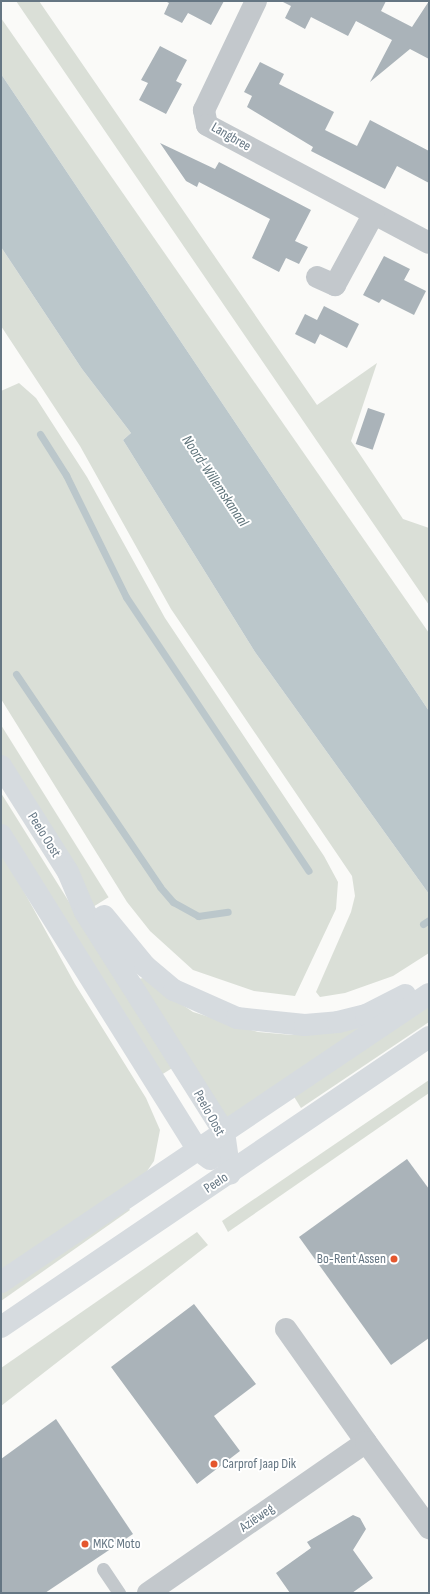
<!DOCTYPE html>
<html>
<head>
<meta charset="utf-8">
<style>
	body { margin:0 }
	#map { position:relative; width:430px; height:1594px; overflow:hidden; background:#fafaf8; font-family:"Sofia Sans Condensed",sans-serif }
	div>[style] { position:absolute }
	.green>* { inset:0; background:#dadfd7; transform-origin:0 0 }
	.water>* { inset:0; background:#bbc7cb }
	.stream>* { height:7px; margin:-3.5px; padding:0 3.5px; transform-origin:3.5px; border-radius:3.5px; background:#bbc7cb }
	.building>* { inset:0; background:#aab3b9; transform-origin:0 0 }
	.lane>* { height:13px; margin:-6.5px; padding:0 6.5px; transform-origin:6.5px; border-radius:6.5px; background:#c3c8cc }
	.street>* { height:22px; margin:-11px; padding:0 11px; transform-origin:11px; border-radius:11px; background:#c3c8cc }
	.primary>* { height:22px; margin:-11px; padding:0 11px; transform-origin:11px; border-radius:11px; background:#d6dbdf }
	.dots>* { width:11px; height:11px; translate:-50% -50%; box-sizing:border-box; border:2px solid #fff; border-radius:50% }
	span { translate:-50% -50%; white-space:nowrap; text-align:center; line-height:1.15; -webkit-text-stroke:4px #fff; paint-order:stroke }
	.street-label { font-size:14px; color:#657683 }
	.poi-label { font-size:14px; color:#657683 }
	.right { translate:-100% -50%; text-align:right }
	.left { translate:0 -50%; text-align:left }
	.water-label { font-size:15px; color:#60757c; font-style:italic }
	.frame { position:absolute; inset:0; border:2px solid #657683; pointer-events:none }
</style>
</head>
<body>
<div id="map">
	<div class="green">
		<i style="clip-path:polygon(16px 1px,39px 1px,317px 405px,377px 363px,351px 441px,403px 519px,429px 528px,429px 605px)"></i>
		<i style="clip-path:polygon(1px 18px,429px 633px,429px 711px,1px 74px)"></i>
		<i style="clip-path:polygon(1px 247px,82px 369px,131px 433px,123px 440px,255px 652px,429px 894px,429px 953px,393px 976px,345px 993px,320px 997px,316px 992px,351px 912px,355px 896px,352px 876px,171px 609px,80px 446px,1px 326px)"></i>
		<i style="clip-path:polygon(19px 383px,36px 398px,87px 477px,165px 618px,324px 856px,338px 882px,336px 909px,295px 996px,254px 991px,193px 970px,150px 931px,127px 902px,1px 699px,1px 391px)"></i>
		<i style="left:1px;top:725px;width:203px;height:18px;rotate:58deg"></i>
		<i style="left:1px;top:793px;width:324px;height:29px;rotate:58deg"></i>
		<i style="clip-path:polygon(1px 850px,75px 984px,146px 1098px,160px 1130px,154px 1161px,145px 1174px,1px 1272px)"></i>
		<i style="clip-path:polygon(143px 978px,193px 1012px,258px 1032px,292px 1035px,363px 1026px,226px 1123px,139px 979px)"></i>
		<i style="clip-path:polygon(429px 1001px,429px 1022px,301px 1108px,293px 1095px)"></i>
		<i style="clip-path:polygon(429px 1080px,429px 1093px,228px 1232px,222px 1221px)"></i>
		<i style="clip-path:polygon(127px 1206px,130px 1210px,1px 1301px,1px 1291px)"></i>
		<i style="clip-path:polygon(197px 1232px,208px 1245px,1px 1406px,1px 1368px)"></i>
	</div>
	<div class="water">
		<i style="clip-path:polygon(1px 74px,429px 711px,429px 894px,255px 652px,123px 440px,131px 433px,82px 369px,1px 247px)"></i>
	</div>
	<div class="stream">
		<i style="left:40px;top:434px;width:49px;rotate:57.6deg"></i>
		<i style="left:66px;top:475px;width:136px;rotate:63.8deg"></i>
		<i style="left:126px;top:597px;width:329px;rotate:56.3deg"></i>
		<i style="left:16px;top:674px;width:257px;rotate:55.9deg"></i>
		<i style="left:160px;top:887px;width:20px;rotate:49deg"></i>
		<i style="left:173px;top:902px;width:29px;rotate:29deg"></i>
		<i style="left:198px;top:916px;width:30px;rotate:-8deg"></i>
		<i style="left:423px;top:924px;width:7px;rotate:-34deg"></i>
	</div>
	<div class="building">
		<i style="clip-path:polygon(165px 1px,224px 1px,211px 25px,188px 13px,182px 23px,164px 14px,169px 3px)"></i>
		<i style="clip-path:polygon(281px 1px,386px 1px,381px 11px,412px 27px,429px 1px,429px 59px,410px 49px,370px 82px,392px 40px,356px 21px,348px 36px,311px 17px,305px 29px,285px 18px,291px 6px)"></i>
		<i style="clip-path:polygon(160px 46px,187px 60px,176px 81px,182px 84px,166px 114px,139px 100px,148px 83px,141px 80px)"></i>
		<i style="clip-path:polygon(260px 62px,284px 74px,279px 84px,334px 112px,325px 130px,357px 146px,370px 120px,429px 151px,429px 183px,397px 166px,385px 189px,311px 151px,313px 147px,247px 107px,252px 96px,244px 92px)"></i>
		<i style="clip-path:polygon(160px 143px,215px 169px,219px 162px,311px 210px,295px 241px,308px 247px,299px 264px,286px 258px,279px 272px,252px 258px,270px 219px,199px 182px,197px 187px,186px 181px)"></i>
		<i style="clip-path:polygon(384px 256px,410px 269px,404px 280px,426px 291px,414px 315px,382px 299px,379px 303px,363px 295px)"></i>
		<i style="clip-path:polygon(324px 306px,359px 324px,347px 348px,320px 334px,315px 344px,295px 334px,305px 314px,317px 320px)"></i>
		<i style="left:368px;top:408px;width:18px;height:38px;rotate:19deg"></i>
		<i style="clip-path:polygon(407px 1159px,429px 1189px,429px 1338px,391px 1365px,299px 1237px)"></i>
		<i style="clip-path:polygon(194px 1304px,256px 1384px,214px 1416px,240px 1451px,197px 1484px,111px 1367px)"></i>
		<i style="clip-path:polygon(56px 1419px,133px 1534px,45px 1593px,1px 1593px,1px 1459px)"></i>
		<i style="clip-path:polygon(353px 1515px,360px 1518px,366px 1529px,353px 1550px,373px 1578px,352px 1593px,290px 1593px,276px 1573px,311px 1548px,307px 1542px)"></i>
	</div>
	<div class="lane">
		<i style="left:103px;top:1569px;width:29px;rotate:56deg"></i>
	</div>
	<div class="street">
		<i style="left:256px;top:1px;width:121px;rotate:115.5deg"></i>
		<i style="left:204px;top:110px;width:15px;rotate:79deg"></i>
		<i style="left:207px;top:125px;width:251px;rotate:28deg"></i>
		<i style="left:317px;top:277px;width:20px;rotate:24deg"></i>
		<i style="left:335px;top:285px;width:80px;rotate:-61.5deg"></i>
		<i style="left:286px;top:1329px;width:138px;rotate:54.7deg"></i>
		<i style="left:148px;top:1593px;width:265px;rotate:-34.7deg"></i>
		<i style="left:366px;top:1442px;width:107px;rotate:53.8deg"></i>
	</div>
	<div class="primary">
		<i style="left:1px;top:766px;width:125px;rotate:57.7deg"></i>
		<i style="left:68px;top:872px;width:43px;rotate:67deg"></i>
		<i style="left:85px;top:912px;width:260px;rotate:57.7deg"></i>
		<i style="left:224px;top:1132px;width:42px;rotate:81.9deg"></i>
		<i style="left:1px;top:835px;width:372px;rotate:58deg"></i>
		<i style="left:198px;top:1150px;width:15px;rotate:37deg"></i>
		<i style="left:104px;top:916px;width:65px;rotate:50.6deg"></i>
		<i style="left:145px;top:966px;width:38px;rotate:40deg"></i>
		<i style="left:174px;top:990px;width:69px;rotate:24deg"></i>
		<i style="left:237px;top:1018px;width:68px;rotate:5.9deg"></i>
		<i style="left:305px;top:1025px;width:33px;rotate:-5deg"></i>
		<i style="left:338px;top:1022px;width:29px;rotate:-14deg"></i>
		<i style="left:366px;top:1015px;width:44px;rotate:-27.1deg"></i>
		<i style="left:1px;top:1282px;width:516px;rotate:-33.94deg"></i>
		<i style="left:1px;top:1327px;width:517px;rotate:-34.12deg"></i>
	</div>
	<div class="dots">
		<i style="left:394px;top:1259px;background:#e4572e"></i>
		<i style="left:214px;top:1464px;background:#e4572e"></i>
		<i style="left:85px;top:1544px;background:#e4572e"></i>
	</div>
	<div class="street-label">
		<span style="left:231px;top:137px;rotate:30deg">Langbree</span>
		<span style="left:44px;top:835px;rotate:58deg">Peelo Oost</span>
		<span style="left:209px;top:1113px;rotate:61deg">Peelo Oost</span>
		<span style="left:216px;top:1183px;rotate:-33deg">Peelo</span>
		<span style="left:257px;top:1518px;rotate:-35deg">Aziëweg</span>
	</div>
	<div class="poi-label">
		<span class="right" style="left:386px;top:1259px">Bo-Rent Assen</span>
		<span class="left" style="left:222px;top:1464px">Carprof Jaap Dik</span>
		<span class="left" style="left:93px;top:1544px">MKC Moto</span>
	</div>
	<div class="water-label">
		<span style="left:215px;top:481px;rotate:56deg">Noord-Willemskanaal</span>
	</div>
	<div class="frame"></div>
</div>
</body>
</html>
